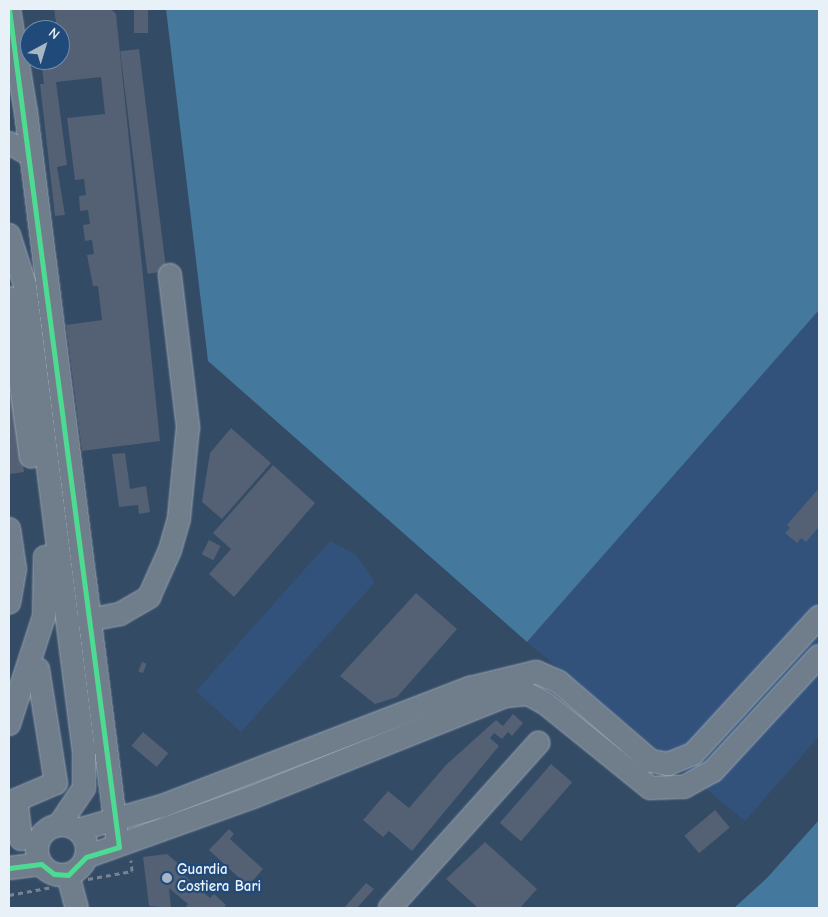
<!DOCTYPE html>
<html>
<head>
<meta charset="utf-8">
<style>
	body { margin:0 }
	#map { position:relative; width:828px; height:917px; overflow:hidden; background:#344b65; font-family:"Comic Neue",sans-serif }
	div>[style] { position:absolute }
	.built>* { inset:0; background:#32527c }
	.water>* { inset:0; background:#44789d }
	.building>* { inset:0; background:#546073; transform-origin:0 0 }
	.path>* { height:3px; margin-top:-1.5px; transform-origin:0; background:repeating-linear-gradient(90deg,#778390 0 5px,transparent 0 9px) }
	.roads { filter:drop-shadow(0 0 1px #9aa6b3) drop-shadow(0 0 1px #9aa6b3) }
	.minor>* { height:22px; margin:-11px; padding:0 11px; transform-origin:11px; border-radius:11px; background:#707e8c }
	.minor>.ring { margin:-11px; padding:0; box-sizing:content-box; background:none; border:22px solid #707e8c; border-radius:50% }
	.bus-1>* { height:5px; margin:-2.5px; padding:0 2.5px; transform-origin:2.5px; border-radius:2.5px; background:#4ddb92 }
	.dots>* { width:14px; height:14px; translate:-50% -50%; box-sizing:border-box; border:2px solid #1f4a7a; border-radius:50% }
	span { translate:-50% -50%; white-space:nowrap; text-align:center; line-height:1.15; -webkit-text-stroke:4.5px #1f4a7a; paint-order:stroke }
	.poi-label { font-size:15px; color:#e8f1f8; font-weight:700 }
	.left { translate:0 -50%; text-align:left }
	.frame { position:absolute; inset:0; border:10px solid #e8f1f8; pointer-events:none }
	.north { position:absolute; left:20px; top:20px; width:50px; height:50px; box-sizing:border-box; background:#1f4a7a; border:1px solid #6f8dac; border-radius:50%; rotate:39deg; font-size:14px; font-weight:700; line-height:20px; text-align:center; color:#e8f1f8 }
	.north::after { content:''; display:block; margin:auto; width:18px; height:22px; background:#a9b7c5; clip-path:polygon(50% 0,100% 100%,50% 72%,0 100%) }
</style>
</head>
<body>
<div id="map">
	<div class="built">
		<i style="clip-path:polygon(819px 310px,819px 736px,745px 821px,527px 642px)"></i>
		<i style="clip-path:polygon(330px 541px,356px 555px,375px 582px,241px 732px,196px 691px)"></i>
	</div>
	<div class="water">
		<i style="clip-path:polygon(166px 9px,819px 9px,819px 310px,527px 642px,208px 361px)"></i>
		<i style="clip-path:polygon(819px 820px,819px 908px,734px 908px,767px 878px)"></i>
	</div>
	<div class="building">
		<i style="clip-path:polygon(54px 9px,111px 9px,116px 14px,160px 441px,82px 451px,66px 325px,102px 320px,98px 286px,93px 286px,87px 255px,94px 254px,92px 240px,85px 241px,83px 225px,90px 224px,88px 210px,80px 211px,79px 196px,86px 195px,84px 179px,75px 180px,67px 118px,105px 114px,101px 77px,56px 82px,67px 165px,57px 167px,65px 215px,55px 216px,40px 84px,44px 84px,41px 60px,60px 60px,60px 30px,53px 30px,52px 23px,56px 22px)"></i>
		<i style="left:134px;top:9px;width:14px;height:24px"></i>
		<i style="left:139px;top:49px;width:224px;height:19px;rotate:83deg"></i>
		<i style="clip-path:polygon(9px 395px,14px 395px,24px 472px,9px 474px)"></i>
		<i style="clip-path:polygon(231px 428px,271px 463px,222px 519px,202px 502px,210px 453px)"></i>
		<i style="clip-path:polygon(125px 453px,130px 489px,146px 486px,150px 512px,139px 514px,138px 505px,119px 507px,112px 454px)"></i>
		<i style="clip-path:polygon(273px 465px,315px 503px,234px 597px,209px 574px,231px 549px,213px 533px)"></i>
		<i style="clip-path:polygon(819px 488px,819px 527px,806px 542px,801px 538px,797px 543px,785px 533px,790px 528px,787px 525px)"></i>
		<i style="left:209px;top:540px;width:13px;height:16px;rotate:27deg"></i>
		<i style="clip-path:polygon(416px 593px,457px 629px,397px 697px,375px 704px,340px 676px)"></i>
		<i style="left:142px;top:662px;width:5px;height:10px;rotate:22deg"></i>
		<i style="clip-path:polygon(513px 714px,523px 723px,512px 736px,508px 732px,502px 739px,494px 733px,490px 738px,499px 746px,412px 851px,389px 831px,383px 837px,363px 820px,388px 791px,409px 808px,446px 765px,496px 720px,503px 726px)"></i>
		<i style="left:143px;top:732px;width:33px;height:18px;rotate:40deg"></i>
		<i style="left:551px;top:764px;width:28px;height:78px;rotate:41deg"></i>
		<i style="left:715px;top:810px;width:23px;height:40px;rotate:50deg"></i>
		<i style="clip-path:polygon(229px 829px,234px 834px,230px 839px,263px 869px,248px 886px,209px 850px)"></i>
		<i style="clip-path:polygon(485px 842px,537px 889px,520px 908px,478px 908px,446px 879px)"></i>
		<i style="clip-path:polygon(167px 854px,179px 864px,176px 868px,210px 898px,214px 894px,226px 905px,224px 908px,185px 908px,188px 904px,169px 888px,171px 908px,149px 906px,143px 857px)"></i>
		<i style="clip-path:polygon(366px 883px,374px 889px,357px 908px,344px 908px)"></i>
	</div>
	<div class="path">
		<i style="left:88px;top:879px;width:45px;rotate:-10.3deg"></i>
		<i style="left:132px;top:871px;width:11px;rotate:-95deg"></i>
		<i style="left:9px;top:895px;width:44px;rotate:-10.5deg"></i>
	</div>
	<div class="roads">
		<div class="minor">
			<i style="left:9px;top:9px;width:105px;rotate:80.7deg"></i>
			<i style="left:26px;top:113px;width:729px;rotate:82.83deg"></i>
			<i style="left:9px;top:143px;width:25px;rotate:29deg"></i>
			<i style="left:9px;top:235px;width:52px;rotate:72.3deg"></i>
			<i style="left:25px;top:285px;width:468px;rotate:82.8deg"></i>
			<i style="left:84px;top:749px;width:39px;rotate:90deg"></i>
			<i style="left:84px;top:788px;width:45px;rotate:124deg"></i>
			<i style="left:9px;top:298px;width:160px;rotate:82.1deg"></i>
			<i style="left:9px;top:529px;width:40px;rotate:81.5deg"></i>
			<i style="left:15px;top:569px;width:34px;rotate:100deg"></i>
			<i style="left:89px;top:620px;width:32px;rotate:-11deg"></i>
			<i style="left:120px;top:614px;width:34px;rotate:-30deg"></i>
			<i style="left:149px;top:597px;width:51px;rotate:-65.9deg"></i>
			<i style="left:170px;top:550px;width:33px;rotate:-74deg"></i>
			<i style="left:179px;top:518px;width:91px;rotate:-84.4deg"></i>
			<i style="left:188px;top:427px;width:153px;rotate:-96.8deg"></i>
			<i style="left:9px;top:724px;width:114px;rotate:-72deg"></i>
			<i style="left:44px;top:616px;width:59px;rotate:-89deg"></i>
			<i class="ring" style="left:37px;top:825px;width:28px;height:28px"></i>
			<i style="left:78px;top:830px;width:87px;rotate:-15.9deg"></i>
			<i style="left:162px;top:806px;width:330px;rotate:-21deg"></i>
			<i style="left:470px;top:688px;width:68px;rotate:-13.6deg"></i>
			<i style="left:536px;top:672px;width:25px;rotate:23deg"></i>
			<i style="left:559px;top:682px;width:121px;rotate:40.7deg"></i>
			<i style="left:651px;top:761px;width:17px;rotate:10deg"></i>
			<i style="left:668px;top:764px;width:27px;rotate:-22deg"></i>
			<i style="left:693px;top:754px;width:186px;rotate:-47.4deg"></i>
			<i style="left:21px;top:839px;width:39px;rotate:-97deg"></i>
			<i style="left:16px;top:800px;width:43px;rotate:-23deg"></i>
			<i style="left:56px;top:783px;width:115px;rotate:-99deg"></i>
			<i style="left:86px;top:857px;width:177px;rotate:-19.8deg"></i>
			<i style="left:253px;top:797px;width:272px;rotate:-21.8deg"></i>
			<i style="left:506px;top:696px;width:22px;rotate:-5deg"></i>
			<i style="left:528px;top:694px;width:21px;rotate:29deg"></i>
			<i style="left:546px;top:704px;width:134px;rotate:38.9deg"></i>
			<i style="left:650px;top:788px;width:34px;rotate:-2deg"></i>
			<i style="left:684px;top:787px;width:33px;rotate:-29deg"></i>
			<i style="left:713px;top:771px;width:156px;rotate:-47.3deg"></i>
			<i style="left:9px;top:868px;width:32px;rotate:-7deg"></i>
			<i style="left:68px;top:875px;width:34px;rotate:75deg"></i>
			<i style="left:390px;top:908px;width:222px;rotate:-48.1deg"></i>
		</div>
	</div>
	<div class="bus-1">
		<i style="left:9px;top:9px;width:845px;rotate:82.52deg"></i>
		<i style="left:119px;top:847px;width:34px;rotate:163deg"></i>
		<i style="left:86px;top:857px;width:25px;rotate:135deg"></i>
		<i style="left:68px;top:875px;width:14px;rotate:-176deg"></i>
		<i style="left:54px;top:874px;width:16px;rotate:-142deg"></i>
		<i style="left:41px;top:864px;width:32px;rotate:173deg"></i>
	</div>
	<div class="dots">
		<i style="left:167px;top:878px;background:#a9b7c5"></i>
	</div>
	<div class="poi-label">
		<span class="left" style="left:177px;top:878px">Guardia<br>Costiera Bari</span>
	</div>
	<div class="frame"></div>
	<div class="north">N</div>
</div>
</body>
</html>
